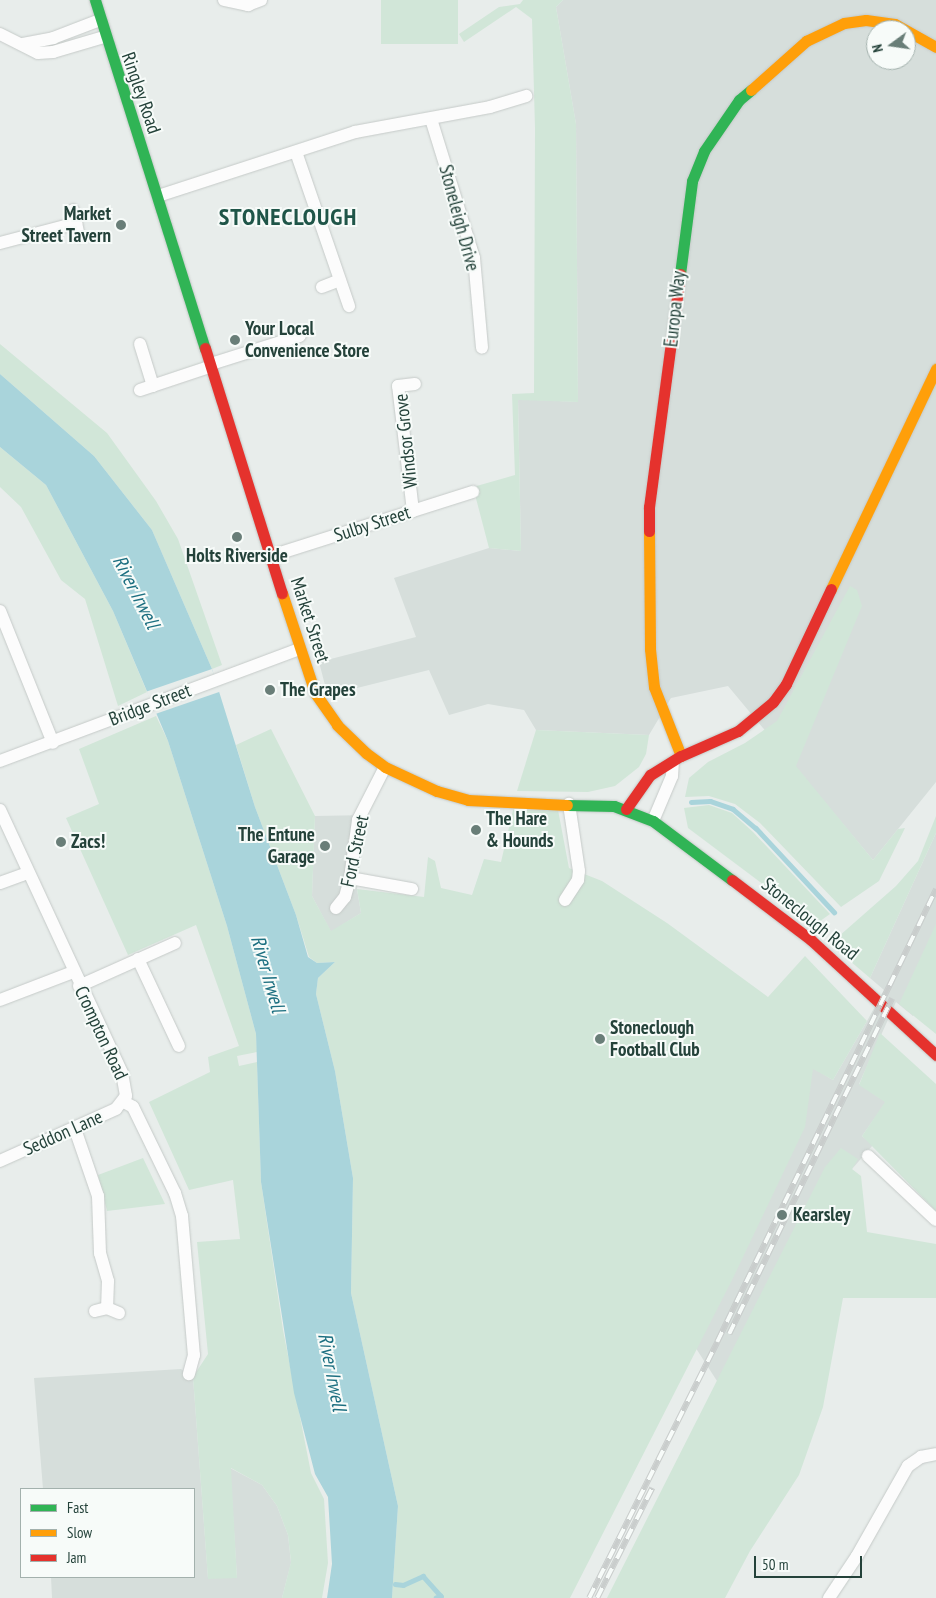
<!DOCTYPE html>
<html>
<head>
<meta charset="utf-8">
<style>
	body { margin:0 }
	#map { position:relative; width:936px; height:1598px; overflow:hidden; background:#e8edeb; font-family:"PT Sans Narrow",sans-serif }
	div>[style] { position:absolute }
	.built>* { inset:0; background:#d6dedb }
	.green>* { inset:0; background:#d1e6d8; transform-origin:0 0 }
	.water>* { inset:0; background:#a9d4db }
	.pier>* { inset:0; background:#e8edeb; transform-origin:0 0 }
	.stream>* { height:4.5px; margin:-2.25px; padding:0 2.25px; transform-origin:2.25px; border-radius:2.25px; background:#a9d4db }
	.roads { filter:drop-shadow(0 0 1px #c5cac8) drop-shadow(0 0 1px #c5cac8) }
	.street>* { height:12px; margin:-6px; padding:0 6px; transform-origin:6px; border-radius:6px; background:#fcfcfc }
	.fast>* { height:11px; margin:-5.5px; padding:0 5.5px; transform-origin:5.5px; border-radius:5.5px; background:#30b455 }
	.slow>* { height:11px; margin:-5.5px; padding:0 5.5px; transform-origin:5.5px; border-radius:5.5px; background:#ff9f0a }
	.jam>* { height:11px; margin:-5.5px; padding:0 5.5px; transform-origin:5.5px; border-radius:5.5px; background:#e5322d }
	.rail>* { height:5.5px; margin-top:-2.75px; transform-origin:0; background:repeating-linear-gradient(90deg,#f7fbf9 0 11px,#c9cdcc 0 22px); box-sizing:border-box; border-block:1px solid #c9cdcc }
	.dots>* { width:14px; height:14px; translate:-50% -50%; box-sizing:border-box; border:2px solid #f7fbf9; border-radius:50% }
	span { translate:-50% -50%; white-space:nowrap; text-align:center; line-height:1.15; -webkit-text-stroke:4px #f7fbf9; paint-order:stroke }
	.street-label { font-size:19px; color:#24423a }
	.poi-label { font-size:19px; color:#24423a; font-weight:700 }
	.right { translate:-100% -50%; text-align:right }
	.left { translate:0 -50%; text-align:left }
	.water-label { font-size:20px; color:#1c6f80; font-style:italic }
	.district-label { font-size:24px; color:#1f5548; font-weight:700; letter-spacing:1px }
	.legend { position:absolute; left:20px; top:1488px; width:175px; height:90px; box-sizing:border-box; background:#f7fbf9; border:1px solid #a3b1ad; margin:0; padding:6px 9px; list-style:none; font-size:15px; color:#24423a }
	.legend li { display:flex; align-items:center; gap:10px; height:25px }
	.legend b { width:25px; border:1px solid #a3b1ad }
	.north { position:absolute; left:866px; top:20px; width:50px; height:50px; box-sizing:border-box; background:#f7fbf9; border:1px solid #a3b1ad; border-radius:50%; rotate:256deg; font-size:14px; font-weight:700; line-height:20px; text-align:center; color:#24423a }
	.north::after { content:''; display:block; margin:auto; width:18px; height:22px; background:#697e78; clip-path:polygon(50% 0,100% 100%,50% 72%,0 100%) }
	.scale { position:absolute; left:754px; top:1556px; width:108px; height:22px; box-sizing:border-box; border:2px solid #24423a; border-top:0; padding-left:6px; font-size:15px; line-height:18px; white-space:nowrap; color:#24423a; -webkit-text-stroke:4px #f7fbf9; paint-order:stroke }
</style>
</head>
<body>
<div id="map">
	<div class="built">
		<i style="clip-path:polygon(evenodd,563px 0,936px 0,936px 782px,873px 860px,728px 686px,671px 698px,649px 735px,536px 730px,524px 710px,488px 704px,449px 715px,429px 670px,329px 695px,326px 689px,319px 662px,416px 637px,394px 578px,489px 548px,521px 551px,518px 399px,578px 402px,576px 124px,556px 7px,563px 0,876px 30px,906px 30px,906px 60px,876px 60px,876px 30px)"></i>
		<i style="clip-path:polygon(369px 815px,361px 841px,357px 889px,361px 913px,331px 932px,312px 896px,315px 816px)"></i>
		<i style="clip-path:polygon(936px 833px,936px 968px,913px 1016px,896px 1002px,859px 1084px,886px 1102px,862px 1136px,873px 1145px,852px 1169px,726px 1395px,672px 1311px,813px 1068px,833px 1080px,867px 1021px,884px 990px,870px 978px)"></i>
		<i style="clip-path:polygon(181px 1369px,193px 1377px,208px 1578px,237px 1578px,230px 1468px,262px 1485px,277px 1506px,288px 1535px,291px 1563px,282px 1598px,52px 1598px,51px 1577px,194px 1577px,194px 1489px,43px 1489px,34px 1378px)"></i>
	</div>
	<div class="green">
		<i style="left:381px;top:0;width:77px;height:44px"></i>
		<i style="clip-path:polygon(523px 0,563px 0,556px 7px,576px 124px,578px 402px,518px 400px,521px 551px,489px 548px,473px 487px,515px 475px,512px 394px,534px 393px,535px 128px,532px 19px,516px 7px,464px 42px,459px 34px,499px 7px,520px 4px)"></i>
		<i style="clip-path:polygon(0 344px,107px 433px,156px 501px,178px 539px,222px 665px,212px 669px,152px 530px,94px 456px,0 374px)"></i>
		<i style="clip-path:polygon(0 447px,46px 485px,113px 611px,147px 692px,118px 706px,85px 599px,61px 580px,21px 507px,0 487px)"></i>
		<i style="clip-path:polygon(850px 586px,857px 590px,862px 606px,796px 766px,873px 860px,898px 829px,905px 828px,879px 881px,841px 907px,760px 823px,735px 804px,709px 796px,685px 797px,689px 778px,708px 762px,745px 743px,777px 721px)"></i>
		<i style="clip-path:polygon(156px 716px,168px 741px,227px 926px,256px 1034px,257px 1052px,237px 1056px,239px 1066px,257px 1062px,261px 1182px,283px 1330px,311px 1473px,324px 1499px,328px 1563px,322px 1598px,282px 1598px,291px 1562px,288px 1535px,277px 1506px,262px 1485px,231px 1468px,237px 1578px,208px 1579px,193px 1377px,208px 1354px,197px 1242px,240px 1239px,233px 1180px,189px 1190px,149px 1102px,210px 1072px,208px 1057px,239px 1046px,196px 925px,128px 955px,66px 818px,99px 804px,79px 749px)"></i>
		<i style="clip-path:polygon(271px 729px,315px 816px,312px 896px,331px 931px,361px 913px,357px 889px,424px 897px,428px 857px,435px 861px,441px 888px,472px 895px,484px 859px,501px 862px,513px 810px,558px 810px,569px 868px,602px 881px,667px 923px,768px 997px,805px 956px,867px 1021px,833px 1080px,813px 1069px,805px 1127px,733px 1278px,570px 1598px,392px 1598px,398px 1506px,351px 1293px,353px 1178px,335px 1071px,316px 994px,318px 978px,335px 962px,317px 963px,309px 957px,296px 915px,255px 807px,236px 745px)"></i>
		<i style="clip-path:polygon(536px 730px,649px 735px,646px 754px,639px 767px,615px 786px,588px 792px,517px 791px)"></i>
		<i style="clip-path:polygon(709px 805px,732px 813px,753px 832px,830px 914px,816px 924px,688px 828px,684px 808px)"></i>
		<i style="clip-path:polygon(936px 816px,936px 833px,870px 978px,830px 944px,896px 886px,918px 861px)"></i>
		<i style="clip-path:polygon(936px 924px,936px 1034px,899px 1004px)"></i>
		<i style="clip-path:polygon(880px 1033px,936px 1084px,936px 1211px,862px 1136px,885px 1102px,859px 1085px)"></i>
		<i style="clip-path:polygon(841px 1148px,858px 1159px,852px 1169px,861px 1176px,867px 1232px,936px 1244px,936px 1298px,843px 1298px,823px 1407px,799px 1475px,750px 1551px,725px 1598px,607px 1598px,825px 1167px)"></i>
		<i style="clip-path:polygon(143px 1158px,165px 1204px,107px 1211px,98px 1175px)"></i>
	</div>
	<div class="water">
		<i style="clip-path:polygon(0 374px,94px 456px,152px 530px,212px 669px,255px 807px,296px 915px,308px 957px,317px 963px,335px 962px,318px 978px,316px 994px,335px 1071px,353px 1178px,351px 1293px,398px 1506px,392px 1598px,327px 1598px,332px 1564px,328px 1497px,315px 1474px,294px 1393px,261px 1182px,256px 1034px,227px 926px,168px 741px,113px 611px,46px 485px,0 447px)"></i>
	</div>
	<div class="pier">
		<i style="left:212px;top:669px;width:24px;height:69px;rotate:71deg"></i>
	</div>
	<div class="stream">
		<i style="left:691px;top:802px;width:19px;rotate:-3deg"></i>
		<i style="left:710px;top:801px;width:24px;rotate:19deg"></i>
		<i style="left:733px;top:809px;width:30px;rotate:40deg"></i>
		<i style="left:756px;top:828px;width:115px;rotate:47.1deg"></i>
		<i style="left:395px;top:1584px;width:8px;rotate:7deg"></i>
		<i style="left:403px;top:1585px;width:22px;rotate:-24deg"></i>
		<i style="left:423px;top:1576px;width:27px;rotate:48deg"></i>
		<i style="left:441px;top:1596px;width:5px;rotate:158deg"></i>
	</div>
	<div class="roads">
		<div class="street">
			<i style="left:224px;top:0;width:25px;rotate:12deg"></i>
			<i style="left:248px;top:5px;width:14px;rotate:-21deg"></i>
			<i style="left:0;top:34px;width:42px;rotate:26.6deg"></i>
			<i style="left:38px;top:53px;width:15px;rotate:-4deg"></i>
			<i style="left:53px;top:52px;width:53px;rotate:-16.4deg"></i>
			<i style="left:23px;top:44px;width:31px;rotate:-11deg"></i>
			<i style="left:53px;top:38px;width:50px;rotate:-21deg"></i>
			<i style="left:431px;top:119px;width:145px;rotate:72.8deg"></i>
			<i style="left:474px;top:258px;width:90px;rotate:84.9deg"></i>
			<i style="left:296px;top:152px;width:163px;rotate:71deg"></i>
			<i style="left:158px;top:196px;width:207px;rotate:-18deg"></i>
			<i style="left:355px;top:132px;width:137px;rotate:-10.5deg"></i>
			<i style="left:490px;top:107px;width:38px;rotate:-17deg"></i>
			<i style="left:73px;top:210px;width:27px;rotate:77deg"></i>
			<i style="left:0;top:243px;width:79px;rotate:-14.7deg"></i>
			<i style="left:322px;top:287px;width:19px;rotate:-21deg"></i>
			<i style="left:140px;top:344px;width:44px;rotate:72.8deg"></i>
			<i style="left:211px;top:364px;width:93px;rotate:-17.5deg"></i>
			<i style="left:140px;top:390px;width:76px;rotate:-18.4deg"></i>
			<i style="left:413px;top:511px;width:126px;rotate:-96.8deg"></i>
			<i style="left:398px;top:386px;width:17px;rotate:-7deg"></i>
			<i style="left:271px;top:556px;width:212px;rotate:-17.6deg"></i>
			<i style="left:0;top:611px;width:142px;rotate:68.1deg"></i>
			<i style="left:0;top:761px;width:320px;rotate:-20.5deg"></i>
			<i style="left:0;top:810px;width:290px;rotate:65.1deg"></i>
			<i style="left:122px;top:1073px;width:23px;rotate:80deg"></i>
			<i style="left:126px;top:1096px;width:16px;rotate:128deg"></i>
			<i style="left:116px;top:1109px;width:127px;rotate:155.9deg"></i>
			<i style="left:653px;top:821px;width:49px;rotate:-67.1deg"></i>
			<i style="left:672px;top:776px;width:13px;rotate:-86deg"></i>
			<i style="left:350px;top:878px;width:63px;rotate:10.1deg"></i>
			<i style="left:0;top:883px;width:29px;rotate:-20deg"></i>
			<i style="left:565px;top:900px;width:24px;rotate:-57deg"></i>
			<i style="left:578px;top:880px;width:9px;rotate:-84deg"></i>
			<i style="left:579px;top:871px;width:68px;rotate:-98.5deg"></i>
			<i style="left:336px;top:908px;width:14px;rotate:-51deg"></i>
			<i style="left:345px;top:897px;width:20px;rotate:-75deg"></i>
			<i style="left:350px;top:878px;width:59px;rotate:-82.1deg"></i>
			<i style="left:358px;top:820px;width:59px;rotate:-63deg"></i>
			<i style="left:138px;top:959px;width:96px;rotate:64.8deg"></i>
			<i style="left:79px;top:986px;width:105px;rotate:-24.1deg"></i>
			<i style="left:0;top:1000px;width:78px;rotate:-21deg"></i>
			<i style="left:124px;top:1102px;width:10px;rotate:29deg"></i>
			<i style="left:133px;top:1107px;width:96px;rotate:64deg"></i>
			<i style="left:175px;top:1193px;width:24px;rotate:73deg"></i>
			<i style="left:182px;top:1216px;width:140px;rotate:85.1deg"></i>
			<i style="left:194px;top:1355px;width:20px;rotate:105deg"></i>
			<i style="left:75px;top:1129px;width:71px;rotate:71.1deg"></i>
			<i style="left:98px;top:1196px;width:57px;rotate:88deg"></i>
			<i style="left:100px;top:1253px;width:29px;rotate:74deg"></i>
			<i style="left:108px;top:1281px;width:27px;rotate:92deg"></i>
			<i style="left:868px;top:1156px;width:93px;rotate:43.3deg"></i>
			<i style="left:95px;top:1311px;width:12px;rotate:-14deg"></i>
			<i style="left:107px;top:1308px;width:13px;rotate:23deg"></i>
			<i style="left:829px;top:1598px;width:50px;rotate:-56.3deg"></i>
			<i style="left:857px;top:1556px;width:103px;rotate:-60.5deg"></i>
			<i style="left:908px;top:1466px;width:16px;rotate:-35deg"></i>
			<i style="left:921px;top:1457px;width:15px;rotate:-11deg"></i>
		</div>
		<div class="fast">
			<i style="left:95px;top:0;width:365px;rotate:72.5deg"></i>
			<i style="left:680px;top:274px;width:94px;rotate:-82.6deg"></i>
			<i style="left:692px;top:181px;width:32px;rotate:-68deg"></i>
			<i style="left:704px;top:151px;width:62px;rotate:-55.5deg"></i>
			<i style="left:739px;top:100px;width:16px;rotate:-40deg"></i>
			<i style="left:567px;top:805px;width:47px;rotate:1.2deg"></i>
			<i style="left:614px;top:806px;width:42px;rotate:21deg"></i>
			<i style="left:653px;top:821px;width:99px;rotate:36.8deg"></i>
		</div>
		<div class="slow">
			<i style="left:751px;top:90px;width:74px;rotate:-41.7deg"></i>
			<i style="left:806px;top:41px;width:42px;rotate:-25.3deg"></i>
			<i style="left:844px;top:23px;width:22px;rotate:-8deg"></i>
			<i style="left:866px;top:20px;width:29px;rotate:8deg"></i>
			<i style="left:895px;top:24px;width:47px;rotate:29.3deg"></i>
			<i style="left:649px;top:531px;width:118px;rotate:89.5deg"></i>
			<i style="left:650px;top:649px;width:38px;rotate:84deg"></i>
			<i style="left:654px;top:687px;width:74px;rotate:68.6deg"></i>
			<i style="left:831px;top:589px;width:244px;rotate:-64.5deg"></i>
			<i style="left:282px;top:593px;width:105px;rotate:71.7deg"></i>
			<i style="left:315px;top:693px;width:39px;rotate:55deg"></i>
			<i style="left:337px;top:725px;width:40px;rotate:44deg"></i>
			<i style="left:366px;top:753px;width:24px;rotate:36deg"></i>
			<i style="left:385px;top:767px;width:57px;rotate:24.8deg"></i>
			<i style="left:437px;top:791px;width:32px;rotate:16deg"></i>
			<i style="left:468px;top:800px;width:99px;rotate:2.9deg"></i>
		</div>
		<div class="jam">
			<i style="left:205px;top:348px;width:257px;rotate:72.6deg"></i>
			<i style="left:649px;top:531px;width:24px;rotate:-90deg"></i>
			<i style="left:649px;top:507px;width:235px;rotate:-82.4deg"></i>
			<i style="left:626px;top:809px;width:42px;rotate:-54.8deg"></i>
			<i style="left:650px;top:775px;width:36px;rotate:-32deg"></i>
			<i style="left:681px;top:756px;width:62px;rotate:-23.7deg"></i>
			<i style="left:738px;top:731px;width:45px;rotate:-39.6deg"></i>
			<i style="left:773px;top:702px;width:22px;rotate:-54deg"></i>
			<i style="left:786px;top:684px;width:105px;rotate:-64.7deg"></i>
			<i style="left:732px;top:880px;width:99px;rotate:37.2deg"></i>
			<i style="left:811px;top:940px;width:170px;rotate:42.6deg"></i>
		</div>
	</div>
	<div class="rail">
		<i style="left:729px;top:1334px;width:373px;rotate:-64.1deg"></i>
		<i style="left:589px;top:1598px;width:286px;rotate:-63.4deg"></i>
		<i style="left:717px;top:1342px;width:503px;rotate:-64.2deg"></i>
		<i style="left:597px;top:1598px;width:123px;rotate:-63.4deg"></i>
	</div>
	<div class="dots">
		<i style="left:121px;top:225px;background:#697e78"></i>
		<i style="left:235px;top:340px;background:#697e78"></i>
		<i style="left:237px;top:537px;background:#697e78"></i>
		<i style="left:270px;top:690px;background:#697e78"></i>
		<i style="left:476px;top:830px;background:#697e78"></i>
		<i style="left:61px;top:842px;background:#697e78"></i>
		<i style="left:325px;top:846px;background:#697e78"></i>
		<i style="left:600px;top:1039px;background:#697e78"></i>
		<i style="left:782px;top:1215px;background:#697e78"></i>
	</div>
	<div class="street-label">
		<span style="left:141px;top:93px;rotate:71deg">Ringley Road</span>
		<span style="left:459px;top:218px;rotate:75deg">Stoneleigh Drive</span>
		<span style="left:675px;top:309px;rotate:-84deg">Europa Way</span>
		<span style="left:406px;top:441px;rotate:-96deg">Windsor Grove</span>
		<span style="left:372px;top:524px;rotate:-18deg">Sulby Street</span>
		<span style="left:310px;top:620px;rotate:72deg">Market Street</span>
		<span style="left:150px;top:705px;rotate:-21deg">Bridge Street</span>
		<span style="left:355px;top:851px;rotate:-78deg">Ford Street</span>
		<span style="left:810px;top:919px;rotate:39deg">Stoneclough Road</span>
		<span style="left:101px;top:1033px;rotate:65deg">Crompton Road</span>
		<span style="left:63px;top:1133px;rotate:-24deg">Seddon Lane</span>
	</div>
	<div class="poi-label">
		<span class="right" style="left:111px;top:225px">Market<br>Street Tavern</span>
		<span class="left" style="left:245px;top:340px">Your Local<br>Convenience Store</span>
		<span style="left:237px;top:556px">Holts Riverside</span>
		<span class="left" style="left:280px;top:690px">The Grapes</span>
		<span class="left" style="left:486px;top:830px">The Hare<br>&amp; Hounds</span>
		<span class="right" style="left:315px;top:846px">The Entune<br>Garage</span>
		<span class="left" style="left:71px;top:842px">Zacs!</span>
		<span class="left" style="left:610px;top:1039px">Stoneclough<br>Football Club</span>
		<span class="left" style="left:793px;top:1215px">Kearsley</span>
	</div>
	<div class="water-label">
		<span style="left:136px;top:592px;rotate:63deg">River Irwell</span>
		<span style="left:268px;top:974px;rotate:74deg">River Irwell</span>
		<span style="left:332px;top:1372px;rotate:79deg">River Irwell</span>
	</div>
	<div class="district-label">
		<span style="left:288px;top:217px">STONECLOUGH</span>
	</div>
	<ul class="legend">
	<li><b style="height:6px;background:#30b455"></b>Fast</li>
	<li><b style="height:6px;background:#ff9f0a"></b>Slow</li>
	<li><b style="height:6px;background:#e5322d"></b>Jam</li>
	</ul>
	<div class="north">N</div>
	<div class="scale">50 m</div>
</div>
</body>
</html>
